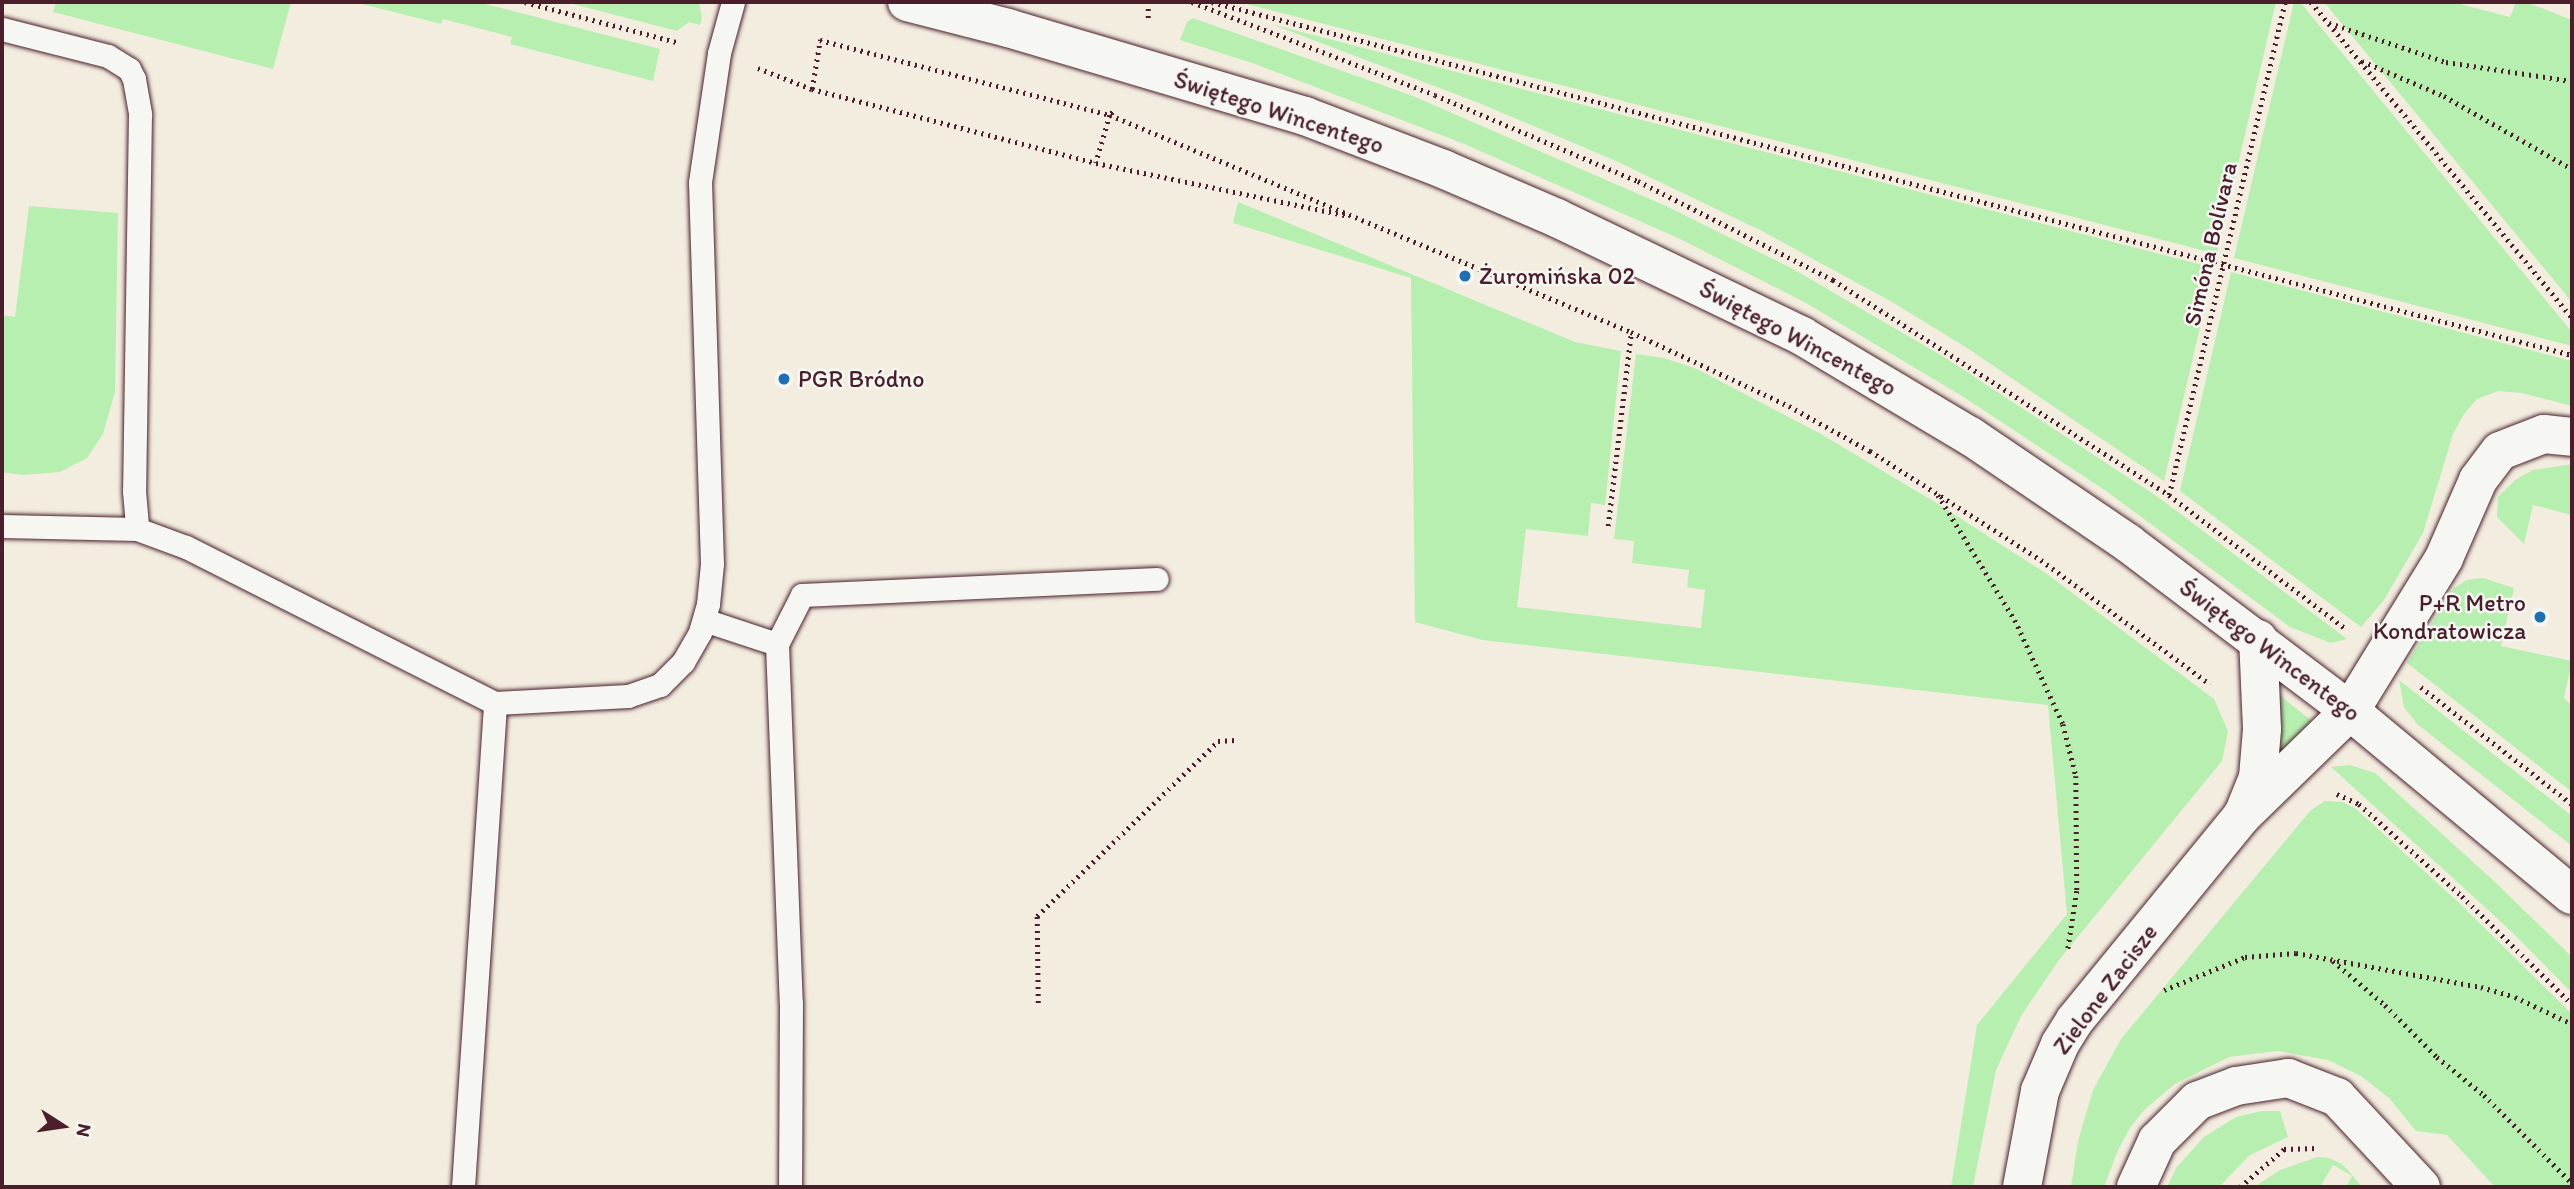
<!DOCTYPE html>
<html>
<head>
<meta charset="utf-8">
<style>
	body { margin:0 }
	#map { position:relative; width:2574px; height:1189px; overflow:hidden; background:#f3ede0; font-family:Itim,sans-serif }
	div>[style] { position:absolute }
	.green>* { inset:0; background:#b7efb1 }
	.path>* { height:4.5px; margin-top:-2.25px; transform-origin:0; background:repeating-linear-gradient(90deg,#4a1f2b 0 2px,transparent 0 7px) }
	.roads { filter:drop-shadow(0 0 2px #4a1f2b) drop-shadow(0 0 2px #4a1f2b) }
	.lane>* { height:23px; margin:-11.5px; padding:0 11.5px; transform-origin:11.5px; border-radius:11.5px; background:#f6f6f2 }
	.street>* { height:38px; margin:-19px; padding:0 19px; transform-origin:19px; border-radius:19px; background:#f6f6f2 }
	.secondary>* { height:38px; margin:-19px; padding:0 19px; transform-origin:19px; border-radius:19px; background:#f6f6f2 }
	.dots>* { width:19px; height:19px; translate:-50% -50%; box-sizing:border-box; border:4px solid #f6f6f2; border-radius:50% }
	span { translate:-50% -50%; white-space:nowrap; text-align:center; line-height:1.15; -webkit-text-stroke:5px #f6f6f2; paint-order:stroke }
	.street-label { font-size:24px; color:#4a1f2b }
	.poi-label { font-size:24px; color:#4a1f2b }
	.left { translate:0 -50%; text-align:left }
	.right { translate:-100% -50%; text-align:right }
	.frame { position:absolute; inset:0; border:4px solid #4a1f2b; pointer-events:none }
	.north { position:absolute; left:28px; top:1091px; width:70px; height:70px; -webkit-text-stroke:5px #f6f6f2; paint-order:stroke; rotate:102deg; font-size:19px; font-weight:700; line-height:28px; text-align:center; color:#4a1f2b }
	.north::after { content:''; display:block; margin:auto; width:24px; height:32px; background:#4a1f2b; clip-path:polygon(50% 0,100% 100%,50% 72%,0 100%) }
</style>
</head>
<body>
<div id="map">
	<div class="green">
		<i style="clip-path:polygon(56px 2px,291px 2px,273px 69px,53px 12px)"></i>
		<i style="clip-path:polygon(354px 2px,478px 2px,660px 49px,653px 81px,510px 44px,512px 37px,443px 19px,441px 24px)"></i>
		<i style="clip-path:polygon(565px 2px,699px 2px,702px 18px,700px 25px,689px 22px,677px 31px)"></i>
		<i style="clip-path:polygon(1239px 2px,2276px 2px,2217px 254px)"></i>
		<i style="clip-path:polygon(2294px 2px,2300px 2px,2572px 332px,2572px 346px,2234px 258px)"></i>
		<i style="clip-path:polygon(2324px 2px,2452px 2px,2510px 17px,2516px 2px,2526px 2px,2572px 20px,2572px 302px)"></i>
		<i style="clip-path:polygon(1193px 18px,1413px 96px,1666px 206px,1793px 269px,1944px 357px,2158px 497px,2347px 639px,2331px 643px,2290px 627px,2106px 491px,1962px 396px,1806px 303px,1678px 238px,1462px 143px,1252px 63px,1180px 40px,1187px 22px)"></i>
		<i style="clip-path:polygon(1271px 24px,2214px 268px,2164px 481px,1967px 348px,1892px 302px,1760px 230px,1616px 161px,1479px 103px)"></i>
		<i style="clip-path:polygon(1238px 202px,1575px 342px,1621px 351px,1605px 505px,1591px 503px,1588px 536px,1526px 529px,1517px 607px,1701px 628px,1705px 590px,1687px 587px,1689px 570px,1632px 563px,1634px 541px,1614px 539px,1636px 354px,1664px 358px,1697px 369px,1821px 434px,1938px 504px,2047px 574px,2214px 699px,2228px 731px,2222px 761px,2059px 960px,2021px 1016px,1996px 1070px,1973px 1187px,1951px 1187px,1977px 1025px,2067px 914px,2048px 705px,1482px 640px,1415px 622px,1411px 278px,1233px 223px)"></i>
		<i style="clip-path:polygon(29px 206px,118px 213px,115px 392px,103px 434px,87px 458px,60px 472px,22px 475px,2px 472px,2px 315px,15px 317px)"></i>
		<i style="clip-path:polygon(2231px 272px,2572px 361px,2572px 406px,2522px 393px,2498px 391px,2477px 399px,2464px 414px,2453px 434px,2423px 533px,2384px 600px,2361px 627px,2180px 491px)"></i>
		<i style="clip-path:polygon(2572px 464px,2572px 515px,2533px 505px,2524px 544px,2497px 517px,2498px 497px,2515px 480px,2533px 470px)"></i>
		<i style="clip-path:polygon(2483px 578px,2514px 588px,2501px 646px,2572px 661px,2564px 698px,2572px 706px,2572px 792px,2407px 663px,2454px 588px,2467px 580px)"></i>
		<i style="clip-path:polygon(2399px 680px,2572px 816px,2572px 846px,2417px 724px,2404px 707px)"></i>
		<i style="clip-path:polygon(2277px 693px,2318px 726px,2279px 766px)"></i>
		<i style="clip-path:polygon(2350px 765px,2375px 773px,2494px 881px,2572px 957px,2572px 993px,2510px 930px,2331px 767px)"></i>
		<i style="clip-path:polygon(2325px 801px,2342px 802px,2355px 808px,2457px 901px,2572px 1014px,2572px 1187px,2495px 1187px,2447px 1135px,2416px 1131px,2389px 1098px,2361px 1076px,2328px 1060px,2278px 1051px,2229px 1057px,2175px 1084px,2144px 1110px,2130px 1128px,2118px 1150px,2104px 1187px,2071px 1187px,2078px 1141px,2093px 1090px,2121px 1039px,2310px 811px)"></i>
		<i style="clip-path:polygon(2261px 1111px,2280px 1111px,2288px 1137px,2250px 1155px,2219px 1187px,2167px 1187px,2176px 1168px,2204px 1137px,2236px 1117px)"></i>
		<i style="clip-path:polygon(2317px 1157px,2329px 1158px,2342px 1164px,2347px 1169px,2362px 1187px,2346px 1187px,2352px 1176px,2333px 1165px,2320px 1187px,2254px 1187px,2280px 1170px)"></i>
	</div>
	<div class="path">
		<i style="left:525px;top:2px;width:160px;rotate:14.8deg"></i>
		<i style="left:1192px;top:2px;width:260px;rotate:20.9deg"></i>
		<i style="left:1435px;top:95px;width:220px;rotate:23deg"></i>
		<i style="left:1638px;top:181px;width:219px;rotate:26.9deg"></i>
		<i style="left:1833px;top:280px;width:399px;rotate:32.6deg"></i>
		<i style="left:2169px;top:495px;width:221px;rotate:37.1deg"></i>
		<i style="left:1212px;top:2px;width:1405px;rotate:14.55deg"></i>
		<i style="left:2311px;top:2px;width:410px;rotate:50.4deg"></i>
		<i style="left:1148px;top:18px;width:16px;rotate:-90deg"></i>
		<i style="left:2329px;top:23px;width:123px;rotate:18.4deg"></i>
		<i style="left:2446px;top:62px;width:127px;rotate:8.6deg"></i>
		<i style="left:2362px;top:61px;width:89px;rotate:23.1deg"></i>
		<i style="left:2444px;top:96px;width:147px;rotate:29.7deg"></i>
		<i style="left:758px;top:68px;width:58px;rotate:21.3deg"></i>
		<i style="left:812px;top:89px;width:293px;rotate:14.6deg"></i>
		<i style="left:1096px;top:163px;width:259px;rotate:11.8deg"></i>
		<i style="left:812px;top:89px;width:50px;rotate:-80.7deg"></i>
		<i style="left:820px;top:40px;width:300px;rotate:14.5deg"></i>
		<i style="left:1110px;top:115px;width:50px;rotate:106.3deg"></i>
		<i style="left:1113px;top:112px;width:4px;rotate:135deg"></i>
		<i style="left:1110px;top:115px;width:564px;rotate:22.61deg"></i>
		<i style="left:1631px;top:332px;width:174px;rotate:25.1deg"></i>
		<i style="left:1789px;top:406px;width:93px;rotate:29.1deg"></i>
		<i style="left:1870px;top:451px;width:203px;rotate:32.5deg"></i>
		<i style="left:2041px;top:560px;width:210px;rotate:36.3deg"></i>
		<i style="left:1938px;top:495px;width:147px;rotate:58.4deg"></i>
		<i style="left:2015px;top:620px;width:115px;rotate:65.2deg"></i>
		<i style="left:2063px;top:724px;width:54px;rotate:76deg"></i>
		<i style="left:2076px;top:776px;width:115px;rotate:89.5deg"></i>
		<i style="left:2077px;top:891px;width:59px;rotate:98.8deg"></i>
		<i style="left:2169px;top:495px;width:506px;rotate:-76.76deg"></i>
		<i style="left:1608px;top:526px;width:195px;rotate:-83.2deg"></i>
		<i style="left:2421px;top:687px;width:191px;rotate:37.8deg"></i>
		<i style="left:2337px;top:794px;width:24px;rotate:24deg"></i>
		<i style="left:2359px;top:804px;width:138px;rotate:41.8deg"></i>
		<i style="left:2462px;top:896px;width:154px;rotate:44.5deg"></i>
		<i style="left:2333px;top:961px;width:68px;rotate:40.2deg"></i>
		<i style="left:2385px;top:1005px;width:74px;rotate:45deg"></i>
		<i style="left:2437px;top:1057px;width:60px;rotate:39deg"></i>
		<i style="left:2484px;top:1095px;width:124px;rotate:45deg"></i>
		<i style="left:2164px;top:990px;width:87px;rotate:-22.2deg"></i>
		<i style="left:2245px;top:957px;width:51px;rotate:-4.5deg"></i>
		<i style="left:2296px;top:953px;width:188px;rotate:10.4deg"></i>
		<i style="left:2481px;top:987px;width:35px;rotate:16deg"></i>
		<i style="left:2515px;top:997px;width:63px;rotate:25.3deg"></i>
		<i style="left:1038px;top:1003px;width:87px;rotate:-90.7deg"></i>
		<i style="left:1037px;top:916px;width:252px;rotate:-44deg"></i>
		<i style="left:1218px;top:741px;width:17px;rotate:-3deg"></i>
		<i style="left:2240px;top:1187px;width:58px;rotate:-40.8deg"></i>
		<i style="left:2284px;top:1149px;width:32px;rotate:-2deg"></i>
	</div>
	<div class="roads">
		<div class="lane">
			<i style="left:2px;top:29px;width:109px;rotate:14.3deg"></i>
			<i style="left:108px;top:56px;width:25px;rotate:32deg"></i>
			<i style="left:129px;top:69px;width:11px;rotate:63deg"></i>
			<i style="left:134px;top:79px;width:36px;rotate:80deg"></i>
			<i style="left:140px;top:114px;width:377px;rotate:90.9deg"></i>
			<i style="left:134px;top:491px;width:38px;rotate:85deg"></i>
			<i style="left:137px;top:529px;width:52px;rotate:20.2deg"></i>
			<i style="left:186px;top:547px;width:346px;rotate:26.8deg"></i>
			<i style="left:495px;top:703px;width:133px;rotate:-3deg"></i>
			<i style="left:628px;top:696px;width:34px;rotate:-19deg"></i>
			<i style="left:660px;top:685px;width:33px;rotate:-45deg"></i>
			<i style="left:683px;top:662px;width:34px;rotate:-60deg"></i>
			<i style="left:700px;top:632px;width:29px;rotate:-74deg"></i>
			<i style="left:708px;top:604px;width:40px;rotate:-84.3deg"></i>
			<i style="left:712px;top:564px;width:382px;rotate:-91.8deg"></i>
			<i style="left:700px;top:182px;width:130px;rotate:-81.6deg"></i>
			<i style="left:719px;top:53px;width:53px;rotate:-74.6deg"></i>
			<i style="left:2px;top:526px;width:135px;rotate:1.3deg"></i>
			<i style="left:704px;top:620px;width:77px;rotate:18.2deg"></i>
			<i style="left:777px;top:644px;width:359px;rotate:87.8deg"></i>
			<i style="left:791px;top:1003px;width:184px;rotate:90.3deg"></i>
			<i style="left:777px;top:644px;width:55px;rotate:-63deg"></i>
			<i style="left:802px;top:595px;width:355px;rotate:-2.6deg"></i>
			<i style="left:463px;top:1187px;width:485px;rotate:-86.2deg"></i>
		</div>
		<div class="street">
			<i style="left:2244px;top:812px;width:38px;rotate:-68deg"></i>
			<i style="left:2258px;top:777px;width:48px;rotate:-85.2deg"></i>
			<i style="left:2262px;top:729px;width:90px;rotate:-92.5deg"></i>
			<i style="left:2022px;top:1187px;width:98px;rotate:-79.4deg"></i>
			<i style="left:2040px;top:1091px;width:51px;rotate:-66.9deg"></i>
			<i style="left:2060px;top:1044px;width:28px;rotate:-58deg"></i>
			<i style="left:2075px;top:1020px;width:264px;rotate:-50.7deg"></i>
			<i style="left:2242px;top:816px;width:151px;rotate:-44.2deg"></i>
			<i style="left:2350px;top:711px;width:180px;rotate:-58.4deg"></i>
			<i style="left:2444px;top:558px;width:85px;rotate:-66.4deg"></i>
			<i style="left:2478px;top:480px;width:36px;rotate:-53deg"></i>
			<i style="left:2500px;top:451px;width:47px;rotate:-21.1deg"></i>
			<i style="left:2544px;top:434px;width:28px;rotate:6deg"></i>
			<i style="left:2136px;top:1187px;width:51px;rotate:-65.5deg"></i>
			<i style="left:2157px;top:1141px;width:57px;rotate:-45deg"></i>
			<i style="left:2197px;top:1101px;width:42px;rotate:-21deg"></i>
			<i style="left:2236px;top:1086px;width:53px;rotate:-8.7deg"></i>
			<i style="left:2288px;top:1078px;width:53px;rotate:21.2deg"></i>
			<i style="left:2337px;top:1097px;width:123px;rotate:47deg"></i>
		</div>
		<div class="secondary">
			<i style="left:907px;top:2px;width:104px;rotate:14.4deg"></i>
			<i style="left:1008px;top:28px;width:310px;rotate:16.5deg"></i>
			<i style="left:1305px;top:116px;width:148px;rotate:21deg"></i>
			<i style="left:1443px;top:169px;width:124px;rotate:23.3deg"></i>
			<i style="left:1557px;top:218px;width:272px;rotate:25.7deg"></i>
			<i style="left:1802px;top:336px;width:196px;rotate:30.8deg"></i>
			<i style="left:1970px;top:436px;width:191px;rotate:34.1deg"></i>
			<i style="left:2128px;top:543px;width:278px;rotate:37.1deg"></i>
			<i style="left:2350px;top:711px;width:288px;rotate:39.7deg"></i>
		</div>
	</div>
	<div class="dots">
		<i style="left:1465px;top:276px;background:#1f6fb2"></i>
		<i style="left:784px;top:379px;background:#1f6fb2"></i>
		<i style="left:2540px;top:617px;background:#1f6fb2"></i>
	</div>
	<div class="street-label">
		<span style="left:1279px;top:112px;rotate:18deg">Świętego Wincentego</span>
		<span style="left:2210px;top:244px;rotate:-77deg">Simóna Bolívara</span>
		<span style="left:1798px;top:338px;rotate:28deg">Świętego Wincentego</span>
		<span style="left:2270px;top:650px;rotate:37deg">Świętego Wincentego</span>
		<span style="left:2105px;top:989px;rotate:-53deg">Zielone Zacisze</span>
	</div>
	<div class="poi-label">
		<span class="left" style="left:1479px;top:276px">Żuromińska 02</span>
		<span class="left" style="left:798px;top:379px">PGR Bródno</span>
		<span class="right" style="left:2526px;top:617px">P+R Metro<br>Kondratowicza</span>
	</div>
	<div class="frame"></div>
	<div class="north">N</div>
</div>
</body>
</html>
